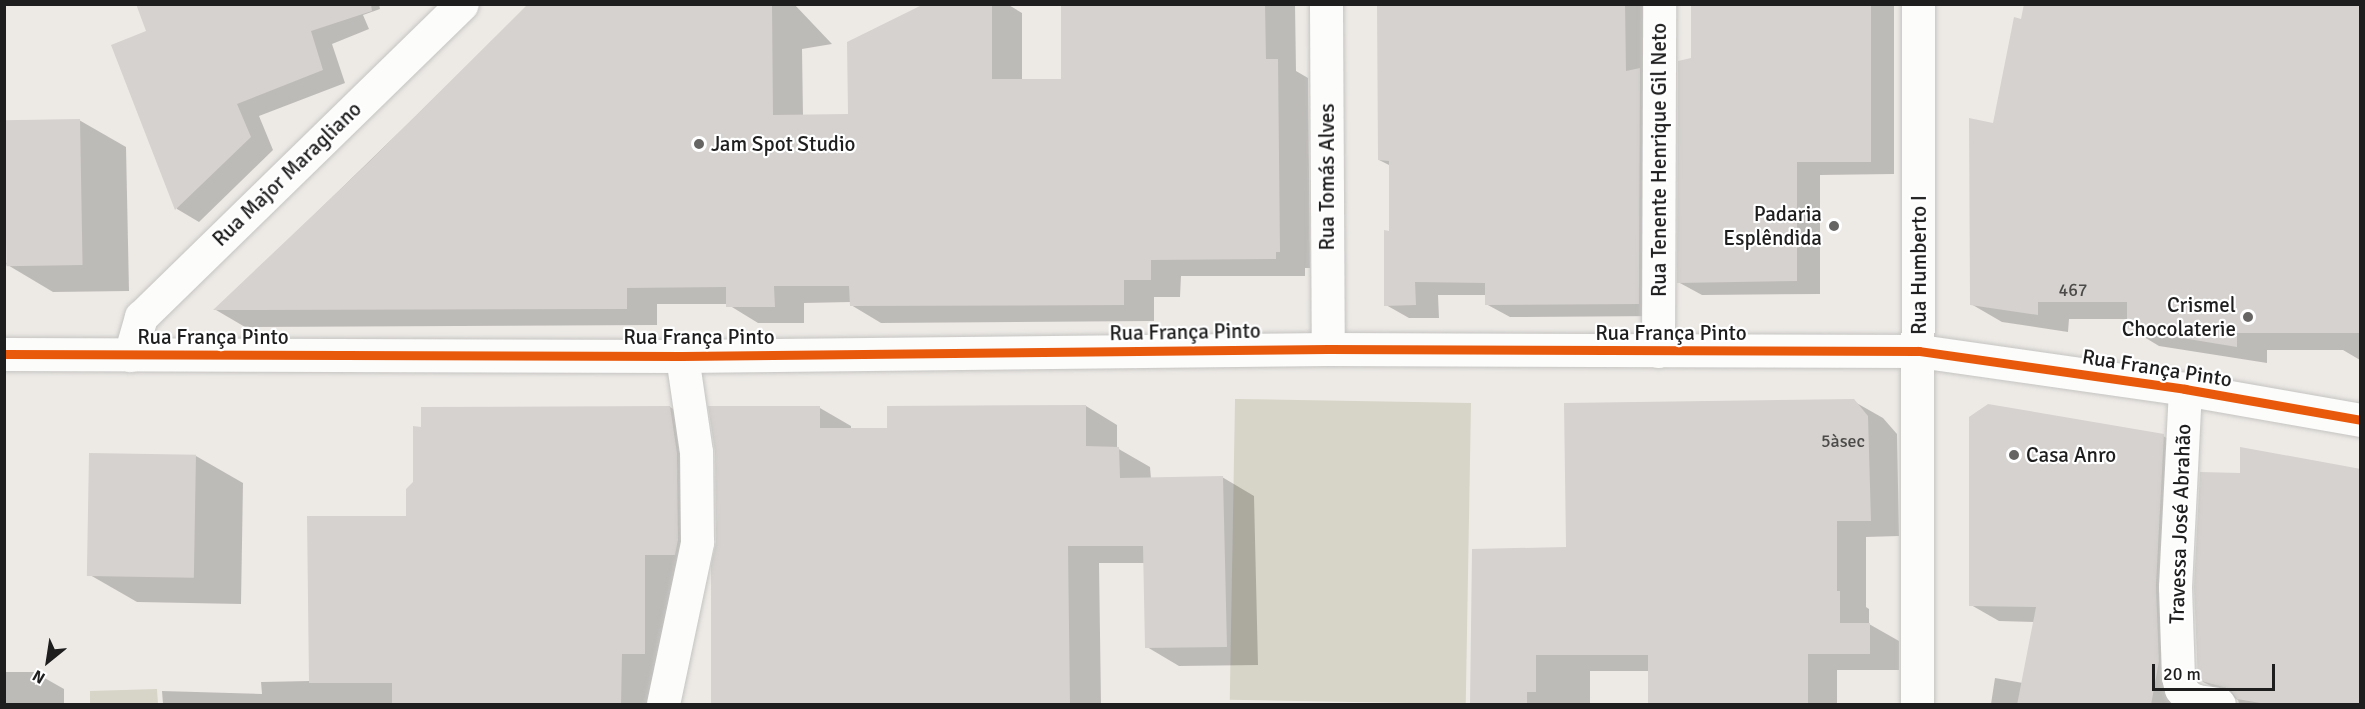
<!DOCTYPE html>
<html>
<head>
<meta charset="utf-8">
<style>
	body { margin:0 }
	#map { position:relative; width:2365px; height:709px; overflow:hidden; background:#edeae6; font-family:Signika,sans-serif }
	div>[style] { position:absolute }
	.construction>* { inset:0; background:#d7d5c7; transform-origin:0 0 }
	.shadow>* { inset:0; background:#0003 }
	.building>* { inset:0; background:#d5d2cf; transform-origin:0 0 }
	.roads { filter:drop-shadow(0 0 2px #c5c4c2) drop-shadow(0 0 2px #c5c4c2) }
	.minor>* { height:33px; margin:-16.5px; padding:0 16.5px; transform-origin:16.5px; border-radius:16.5px; background:#fcfcfb }
	.cycleway>* { height:9px; margin:-4.5px; padding:0 4.5px; transform-origin:4.5px; border-radius:4.5px; background:#e8590c }
	.dots>* { width:16px; height:16px; translate:-50% -50%; box-sizing:border-box; border:3px solid #fff; border-radius:50% }
	span { translate:-50% -50%; white-space:nowrap; text-align:center; line-height:1.15; -webkit-text-stroke:4.5px #fff; paint-order:stroke }
	.number-label { font-size:18px; color:#4c4b4a }
	.number-label span { -webkit-text-stroke-width:0 }
	.poi-label { font-size:21px; color:#1e1e1e }
	.left { translate:0 -50%; text-align:left }
	.right { translate:-100% -50%; text-align:right }
	.street-label { font-size:21px; color:#1e1e1e }
	.frame { position:absolute; inset:0; border:6px solid #1e1e1e; pointer-events:none }
	.north { position:absolute; left:18px; top:631px; width:60px; height:60px; -webkit-text-stroke:4px #fff; paint-order:stroke; rotate:210deg; font-size:16px; font-weight:700; line-height:24px; text-align:center; color:#1e1e1e }
	.north::after { content:''; display:block; margin:auto; width:21px; height:27px; background:#1e1e1e; clip-path:polygon(50% 0,100% 100%,50% 72%,0 100%) }
	.scale { position:absolute; left:2152px; top:664px; width:123px; height:27px; box-sizing:border-box; border:3px solid #1e1e1e; border-top:0; padding-left:8px; font-size:18px; line-height:21px; white-space:nowrap; color:#1e1e1e; -webkit-text-stroke:4px #fff; paint-order:stroke }
</style>
</head>
<body>
<div id="map">
	<div class="construction">
		<i style="left:1471px;top:403px;width:301px;height:236px;rotate:91deg"></i>
		<i style="clip-path:polygon(157px 689px,158px 704px,90px 704px,90px 691px)"></i>
	</div>
	<div class="shadow">
		<i style="clip-path:polygon(138px 4px,379px 4px,380px 9px,363px 15px,369px 29px,332px 44px,345px 83px,259px 116px,273px 150px,199px 222px,177px 209px,113px 45px,148px 32px)"></i>
		<i style="clip-path:polygon(531px 4px,794px 4px,832px 44px,802px 49px,803px 116px,849px 115px,927px 4px,1007px 4px,1022px 13px,1022px 80px,1063px 80px,1062px 4px,1295px 4px,1296px 71px,1308px 78px,1310px 268px,1305px 268px,1305px 276px,1181px 276px,1180px 297px,1154px 297px,1154px 321px,881px 323px,851px 305px,851px 302px,804px 303px,804px 323px,758px 323px,727px 304px,657px 304px,657px 325px,245px 327px,216px 310px)"></i>
		<i style="clip-path:polygon(1379px 4px,1669px 4px,1662px 316px,1510px 317px,1486px 304px,1486px 295px,1438px 295px,1439px 318px,1409px 318px,1386px 305px,1391px 232px,1391px 166px,1379px 160px)"></i>
		<i style="clip-path:polygon(1692px 4px,1894px 4px,1894px 174px,1820px 175px,1820px 294px,1702px 295px,1678px 282px,1693px 60px)"></i>
		<i style="clip-path:polygon(2360px 4px,2360px 360px,2343px 350px,2267px 350px,2267px 363px,2159px 346px,2129px 328px,2129px 319px,2069px 319px,2068px 332px,2002px 322px,1971px 304px,1994px 124px,2022px 21px)"></i>
		<i style="clip-path:polygon(79px 120px,126px 147px,129px 291px,53px 292px,6px 264px)"></i>
		<i style="clip-path:polygon(1853px 401px,1883px 418px,1897px 434px,1899px 536px,1866px 537px,1866px 607px,1869px 609px,1869px 624px,1899px 641px,1899px 670px,1837px 670px,1837px 704px,1650px 704px,1650px 671px,1590px 671px,1590px 704px,1472px 704px,1568px 549px)"></i>
		<i style="clip-path:polygon(1086px 406px,1117px 425px,1117px 448px,1150px 467px,1151px 479px,1222px 477px,1254px 496px,1258px 665px,1179px 666px,1147px 647px,1145px 563px,1099px 563px,1101px 704px,713px 704px,820px 408px,851px 426px,851px 429px,888px 430px)"></i>
		<i style="clip-path:polygon(670px 407px,702px 426px,654px 704px,163px 704px,162px 691px,262px 694px,261px 682px,310px 681px,408px 518px)"></i>
		<i style="clip-path:polygon(2163px 436px,2192px 452px,2191px 704px,1991px 704px,1995px 678px,2023px 683px,2034px 622px,1999px 621px,1971px 605px)"></i>
		<i style="clip-path:polygon(196px 456px,243px 483px,241px 604px,137px 602px,90px 575px)"></i>
		<i style="clip-path:polygon(2241px 474px,2360px 704px,2239px 704px,2238px 700px,2203px 682px,2198px 674px)"></i>
		<i style="clip-path:polygon(4px 672px,34px 672px,64px 689px,64px 704px,4px 704px)"></i>
	</div>
	<div class="building">
		<i style="clip-path:polygon(136px 4px,371px 4px,372px 11px,311px 31px,323px 70px,237px 104px,251px 137px,175px 210px,111px 45px,146px 31px)"></i>
		<i style="clip-path:polygon(528px 4px,772px 4px,773px 115px,848px 114px,847px 42px,924px 4px,992px 4px,992px 79px,1061px 79px,1061px 4px,1265px 4px,1266px 59px,1278px 59px,1280px 252px,1276px 252px,1276px 259px,1151px 260px,1151px 280px,1124px 280px,1124px 305px,850px 306px,849px 286px,774px 286px,775px 307px,726px 307px,726px 287px,627px 288px,627px 309px,213px 310px,368px 163px)"></i>
		<i style="clip-path:polygon(1377px 4px,1625px 4px,1626px 71px,1640px 68px,1639px 304px,1485px 305px,1485px 283px,1415px 282px,1416px 305px,1384px 306px,1384px 230px,1389px 231px,1389px 161px,1378px 160px)"></i>
		<i style="clip-path:polygon(1691px 4px,1871px 4px,1871px 162px,1797px 162px,1797px 281px,1677px 283px,1678px 61px,1691px 58px)"></i>
		<i style="clip-path:polygon(2024px 4px,2361px 4px,2361px 333px,2237px 333px,2237px 347px,2127px 329px,2127px 302px,2038px 302px,2038px 315px,1970px 305px,1969px 118px,1993px 123px,2014px 17px,2021px 19px)"></i>
		<i style="left:80px;top:119px;width:146px;height:76px;rotate:89deg"></i>
		<i style="clip-path:polygon(1854px 399px,1868px 416px,1871px 521px,1837px 521px,1837px 591px,1840px 591px,1840px 623px,1870px 623px,1870px 654px,1808px 654px,1808px 705px,1648px 705px,1648px 655px,1536px 655px,1536px 692px,1527px 692px,1527px 705px,1470px 705px,1472px 549px,1566px 547px,1564px 403px)"></i>
		<i style="clip-path:polygon(1988px 404px,2164px 434px,2156px 586px,2159px 661px,2151px 705px,2017px 705px,2036px 607px,1969px 606px,1969px 417px)"></i>
		<i style="clip-path:polygon(1086px 405px,1086px 446px,1119px 447px,1120px 478px,1223px 476px,1227px 647px,1145px 648px,1143px 546px,1068px 546px,1070px 705px,711px 705px,711px 565px,716px 542px,715px 452px,708px 406px,820px 406px,820px 428px,887px 428px,887px 406px)"></i>
		<i style="clip-path:polygon(670px 406px,677px 453px,678px 540px,675px 555px,645px 555px,645px 654px,622px 654px,621px 705px,392px 705px,392px 683px,309px 683px,307px 516px,406px 516px,406px 489px,413px 482px,413px 426px,421px 427px,421px 407px)"></i>
		<i style="clip-path:polygon(2240px 447px,2361px 469px,2361px 705px,2272px 705px,2237px 699px,2230px 689px,2198px 680px,2194px 587px,2200px 472px,2240px 473px)"></i>
		<i style="left:89px;top:453px;width:107px;height:123px;rotate:1deg"></i>
	</div>
	<div class="roads">
		<div class="minor">
			<i style="left:1326px;top:4px;width:345px;rotate:89.7deg"></i>
			<i style="left:1658px;top:351px;width:347px;rotate:-89.8deg"></i>
			<i style="left:4px;top:354px;width:678px;rotate:0.17deg"></i>
			<i style="left:682px;top:356px;width:646px;rotate:-0.62deg"></i>
			<i style="left:1328px;top:349px;width:591px;rotate:0.19deg"></i>
			<i style="left:1919px;top:351px;width:269px;rotate:8.1deg"></i>
			<i style="left:2185px;top:389px;width:178px;rotate:10deg"></i>
			<i style="left:130px;top:355px;width:40px;rotate:-74deg"></i>
			<i style="left:141px;top:317px;width:448px;rotate:-44.3deg"></i>
			<i style="left:2185px;top:389px;width:198px;rotate:92.9deg"></i>
			<i style="left:2175px;top:587px;width:90px;rotate:88.1deg"></i>
			<i style="left:2178px;top:677px;width:12px;rotate:76deg"></i>
			<i style="left:2181px;top:689px;width:11px;rotate:49deg"></i>
			<i style="left:2188px;top:697px;width:10px;rotate:24deg"></i>
			<i style="left:2197px;top:701px;width:22px;rotate:8deg"></i>
			<i style="left:663px;top:704px;width:166px;rotate:-78.1deg"></i>
			<i style="left:697px;top:542px;width:90px;rotate:-90.6deg"></i>
			<i style="left:696px;top:452px;width:97px;rotate:-98.3deg"></i>
			<i style="left:1917px;top:704px;width:700px;rotate:-89.92deg"></i>
		</div>
	</div>
	<div class="cycleway">
		<i style="left:4px;top:354px;width:678px;rotate:0.17deg"></i>
		<i style="left:682px;top:356px;width:646px;rotate:-0.62deg"></i>
		<i style="left:1328px;top:349px;width:591px;rotate:0.19deg"></i>
		<i style="left:1919px;top:351px;width:269px;rotate:8.1deg"></i>
		<i style="left:2185px;top:389px;width:178px;rotate:10deg"></i>
	</div>
	<div class="dots">
		<i style="left:699px;top:144px;background:#666564"></i>
		<i style="left:1834px;top:226px;background:#666564"></i>
		<i style="left:2248px;top:317px;background:#666564"></i>
		<i style="left:2014px;top:455px;background:#666564"></i>
	</div>
	<div class="number-label">
		<span style="left:2073px;top:290px">467</span>
		<span style="left:1843px;top:441px">5àsec</span>
	</div>
	<div class="poi-label">
		<span class="left" style="left:711px;top:144px">Jam Spot Studio</span>
		<span class="right" style="left:1822px;top:226px">Padaria<br>Esplêndida</span>
		<span class="right" style="left:2236px;top:317px">Crismel<br>Chocolaterie</span>
		<span class="left" style="left:2026px;top:455px">Casa Anro</span>
	</div>
	<div class="street-label">
		<span style="left:1659px;top:160px;rotate:-90deg">Rua Tenente Henrique Gil Neto</span>
		<span style="left:287px;top:174px;rotate:-44deg">Rua Major Maragliano</span>
		<span style="left:1327px;top:177px;rotate:-90deg">Rua Tomás Alves</span>
		<span style="left:1919px;top:265px;rotate:-90deg">Rua Humberto I</span>
		<span style="left:1185px;top:332px;rotate:-1deg">Rua França Pinto</span>
		<span style="left:1671px;top:333px">Rua França Pinto</span>
		<span style="left:213px;top:337px">Rua França Pinto</span>
		<span style="left:699px;top:337px">Rua França Pinto</span>
		<span style="left:2157px;top:368px;rotate:9deg">Rua França Pinto</span>
		<span style="left:2180px;top:524px;rotate:-88deg">Travessa José Abrahão</span>
	</div>
	<div class="frame"></div>
	<div class="north">N</div>
	<div class="scale">20 m</div>
</div>
</body>
</html>
